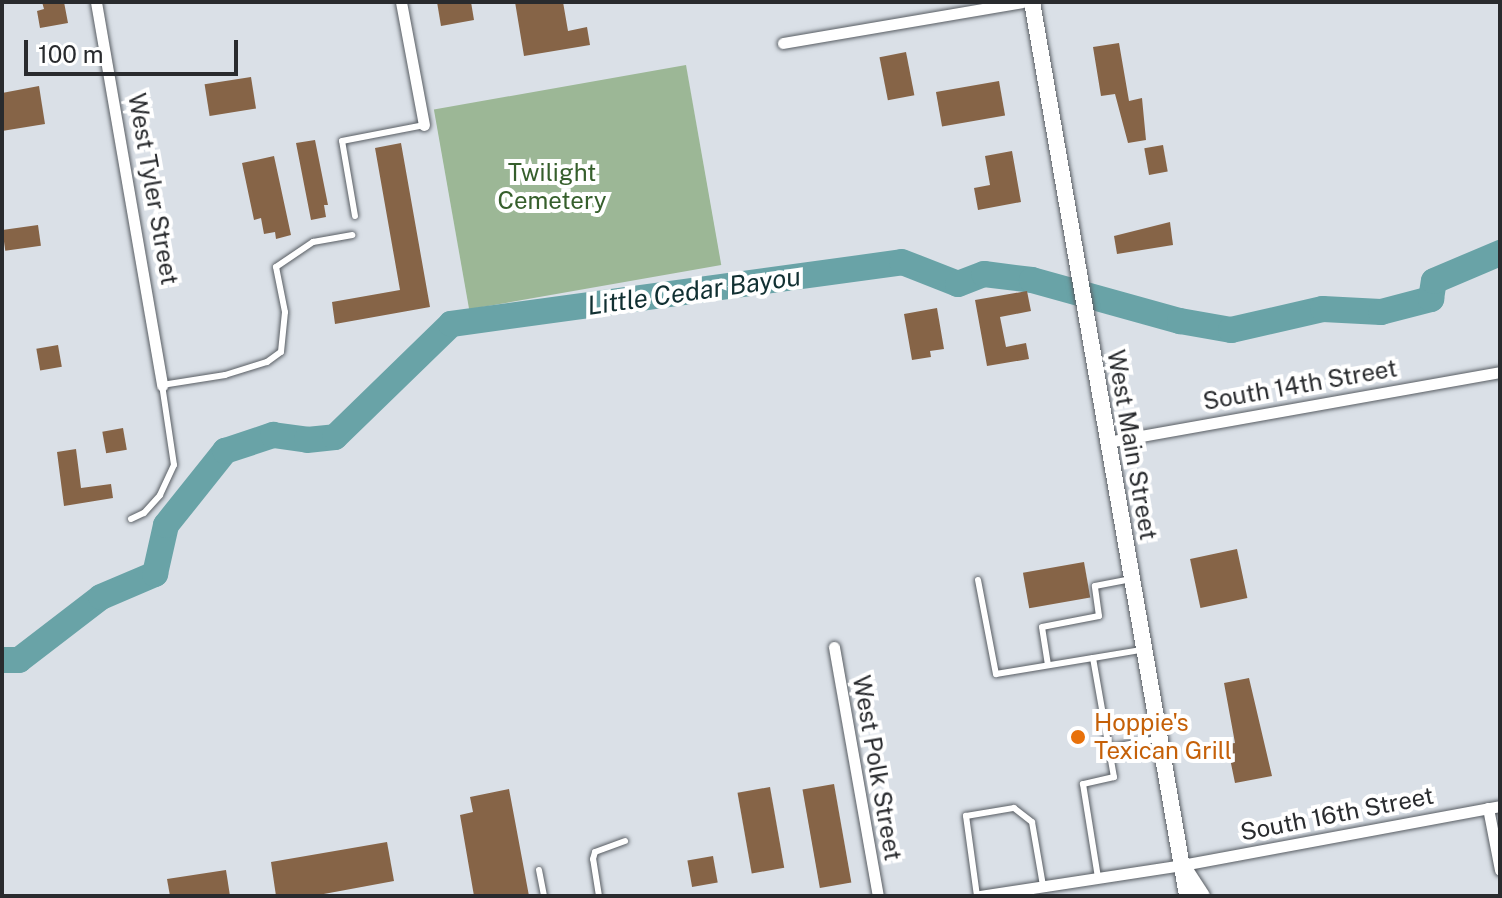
<!DOCTYPE html>
<html>
<head>
<meta charset="utf-8">
<style>
	body { margin:0 }
	#map { position:relative; width:1502px; height:898px; overflow:hidden; background:#dae0e7; font-family:"Public Sans",sans-serif }
	div>[style] { position:absolute }
	.green>* { inset:0; background:#9cb796; transform-origin:0 0 }
	.river>* { height:26px; margin:-13px; padding:0 13px; transform-origin:13px; border-radius:13px; background:#69a3a7 }
	.building>* { inset:0; background:#866447; transform-origin:0 0 }
	.roads { filter:drop-shadow(0 0 2px #585d63) drop-shadow(0 0 2px #585d63) }
	.service>* { height:6px; margin:-3px; padding:0 3px; transform-origin:3px; border-radius:3px; background:#fff }
	.minor>* { height:11px; margin:-5.5px; padding:0 5.5px; transform-origin:5.5px; border-radius:5.5px; background:#fff }
	.secondary>* { height:16px; margin:-8px; padding:0 8px; transform-origin:8px; border-radius:8px; background:#fff }
	.dots>* { width:22px; height:22px; translate:-50% -50%; box-sizing:border-box; border:4px solid #fff; border-radius:50% }
	span { translate:-50% -50%; white-space:nowrap; text-align:center; line-height:1.15; -webkit-text-stroke:8px #fff; paint-order:stroke }
	.park-label { font-size:24px; color:#365f2c }
	.street-label { font-size:24px; color:#292b2e }
	.food-label { font-size:24px; color:#c56008 }
	.left { translate:0 -50%; text-align:left }
	.water-label { font-size:26px; color:#113032; font-style:italic }
	.frame { position:absolute; inset:0; border:4px solid #292b2e; pointer-events:none }
	.scale { position:absolute; left:24px; top:40px; width:214px; height:36px; box-sizing:border-box; border:4px solid #292b2e; border-top:0; padding-left:10px; font-size:24px; line-height:28px; white-space:nowrap; color:#292b2e; -webkit-text-stroke:6px #fff; paint-order:stroke }
</style>
</head>
<body>
<div id="map">
	<div class="green">
		<i style="left:686px;top:65px;width:203px;height:256px;rotate:80deg"></i>
	</div>
	<div class="river">
		<i style="left:2px;top:660px;width:17px"></i>
		<i style="left:19px;top:660px;width:103px;rotate:-37.5deg"></i>
		<i style="left:101px;top:597px;width:59px;rotate:-23.1deg"></i>
		<i style="left:155px;top:574px;width:50px;rotate:-77.3deg"></i>
		<i style="left:166px;top:525px;width:95px;rotate:-51.4deg"></i>
		<i style="left:225px;top:451px;width:51px;rotate:-18.4deg"></i>
		<i style="left:273px;top:435px;width:34px;rotate:8deg"></i>
		<i style="left:307px;top:440px;width:28px;rotate:-6deg"></i>
		<i style="left:335px;top:437px;width:162px;rotate:-44.2deg"></i>
		<i style="left:451px;top:324px;width:455px;rotate:-7.8deg"></i>
		<i style="left:902px;top:262px;width:60px;rotate:21.4deg"></i>
		<i style="left:958px;top:284px;width:28px;rotate:-21deg"></i>
		<i style="left:984px;top:274px;width:48px;rotate:7.1deg"></i>
		<i style="left:1032px;top:280px;width:154px;rotate:15.5deg"></i>
		<i style="left:1180px;top:321px;width:52px;rotate:10deg"></i>
		<i style="left:1231px;top:330px;width:94px;rotate:-12.9deg"></i>
		<i style="left:1323px;top:309px;width:58px;rotate:3deg"></i>
		<i style="left:1381px;top:312px;width:52px;rotate:-14.6deg"></i>
		<i style="left:1431px;top:299px;width:18px;rotate:-81deg"></i>
		<i style="left:1434px;top:281px;width:72px;rotate:-23deg"></i>
	</div>
	<div class="building">
		<i style="clip-path:polygon(42px 2px,64px 2px,68px 23px,40px 28px,37px 11px,44px 9px)"></i>
		<i style="clip-path:polygon(437px 2px,471px 2px,474px 20px,441px 26px)"></i>
		<i style="clip-path:polygon(515px 2px,563px 2px,568px 31px,587px 27px,590px 45px,524px 56px)"></i>
		<i style="clip-path:polygon(1119px 43px,1129px 101px,1142px 98px,1146px 140px,1128px 143px,1115px 94px,1101px 96px,1093px 47px)"></i>
		<i style="left:906px;top:52px;width:44px;height:27px;rotate:79deg"></i>
		<i style="left:251px;top:77px;width:32px;height:47px;rotate:81deg"></i>
		<i style="left:999px;top:81px;width:35px;height:64px;rotate:80deg"></i>
		<i style="clip-path:polygon(39px 86px,45px 124px,2px 131px,2px 93px)"></i>
		<i style="clip-path:polygon(315px 140px,328px 205px,324px 205px,326px 217px,311px 220px,296px 143px)"></i>
		<i style="clip-path:polygon(401px 143px,430px 307px,335px 324px,332px 302px,400px 290px,375px 148px)"></i>
		<i style="left:1163px;top:145px;width:27px;height:19px;rotate:80deg"></i>
		<i style="clip-path:polygon(1012px 151px,1021px 202px,978px 210px,974px 188px,990px 185px,985px 156px)"></i>
		<i style="clip-path:polygon(274px 156px,291px 235px,276px 239px,275px 232px,264px 234px,261px 218px,254px 220px,242px 163px)"></i>
		<i style="clip-path:polygon(1170px 222px,1173px 245px,1117px 254px,1114px 236px)"></i>
		<i style="left:38px;top:225px;width:21px;height:36px;rotate:82deg"></i>
		<i style="clip-path:polygon(1027px 291px,1031px 311px,1000px 317px,1006px 347px,1026px 343px,1029px 359px,987px 366px,975px 300px)"></i>
		<i style="clip-path:polygon(937px 308px,944px 349px,930px 351px,931px 357px,912px 360px,904px 314px)"></i>
		<i style="left:58px;top:345px;width:22px;height:22px;rotate:80deg"></i>
		<i style="left:123px;top:428px;width:22px;height:21px;rotate:80deg"></i>
		<i style="clip-path:polygon(76px 449px,81px 488px,111px 484px,113px 498px,64px 506px,57px 452px)"></i>
		<i style="left:1237px;top:549px;width:50px;height:48px;rotate:78deg"></i>
		<i style="left:1084px;top:562px;width:36px;height:62px;rotate:80deg"></i>
		<i style="clip-path:polygon(1249px 678px,1272px 776px,1235px 783px,1227px 744px,1235px 743px,1224px 683px)"></i>
		<i style="left:834px;top:784px;width:100px;height:32px;rotate:80deg"></i>
		<i style="left:770px;top:787px;width:82px;height:33px;rotate:80deg"></i>
		<i style="clip-path:polygon(509px 789px,529px 896px,474px 896px,460px 815px,473px 812px,470px 797px)"></i>
		<i style="clip-path:polygon(387px 842px,394px 881px,313px 896px,276px 896px,271px 862px)"></i>
		<i style="left:713px;top:856px;width:27px;height:26px;rotate:80deg"></i>
		<i style="clip-path:polygon(226px 870px,230px 896px,170px 896px,167px 879px)"></i>
	</div>
	<div class="roads">
		<div class="service">
			<i style="left:355px;top:216px;width:76px;rotate:-99.8deg"></i>
			<i style="left:342px;top:141px;width:84px;rotate:-11deg"></i>
			<i style="left:131px;top:519px;width:14px;rotate:-25deg"></i>
			<i style="left:144px;top:513px;width:24px;rotate:-48deg"></i>
			<i style="left:160px;top:495px;width:33px;rotate:-65deg"></i>
			<i style="left:174px;top:465px;width:81px;rotate:-98.5deg"></i>
			<i style="left:162px;top:385px;width:64px;rotate:-9deg"></i>
			<i style="left:225px;top:375px;width:44px;rotate:-17.2deg"></i>
			<i style="left:267px;top:362px;width:17px;rotate:-36deg"></i>
			<i style="left:281px;top:352px;width:40px;rotate:-84.3deg"></i>
			<i style="left:285px;top:312px;width:46px;rotate:-101.3deg"></i>
			<i style="left:276px;top:267px;width:45px;rotate:-34deg"></i>
			<i style="left:313px;top:242px;width:40px;rotate:-10deg"></i>
			<i style="left:978px;top:580px;width:96px;rotate:79.2deg"></i>
			<i style="left:996px;top:674px;width:98px;rotate:-9.4deg"></i>
			<i style="left:1093px;top:658px;width:121px;rotate:80deg"></i>
			<i style="left:1114px;top:777px;width:32px;rotate:167deg"></i>
			<i style="left:1083px;top:784px;width:95px;rotate:80.9deg"></i>
			<i style="left:1093px;top:658px;width:49px;rotate:-9.5deg"></i>
			<i style="left:1048px;top:665px;width:38px;rotate:-99deg"></i>
			<i style="left:1042px;top:627px;width:58px;rotate:-10.9deg"></i>
			<i style="left:1099px;top:616px;width:30px;rotate:-98deg"></i>
			<i style="left:1095px;top:586px;width:37px;rotate:-11deg"></i>
			<i style="left:1109px;top:748px;width:48px;rotate:-10.8deg"></i>
			<i style="left:539px;top:870px;width:26px;rotate:79deg"></i>
			<i style="left:599px;top:896px;width:37px;rotate:-99deg"></i>
			<i style="left:593px;top:859px;width:7px;rotate:-74deg"></i>
			<i style="left:595px;top:852px;width:32px;rotate:-20deg"></i>
			<i style="left:977px;top:896px;width:81px;rotate:-97.8deg"></i>
			<i style="left:966px;top:816px;width:49px;rotate:-9.5deg"></i>
			<i style="left:1014px;top:808px;width:23px;rotate:38deg"></i>
			<i style="left:1032px;top:822px;width:65px;rotate:80.2deg"></i>
		</div>
		<div class="minor">
			<i style="left:96px;top:2px;width:389px;rotate:80.2deg"></i>
			<i style="left:401px;top:2px;width:125px;rotate:79.4deg"></i>
			<i style="left:783px;top:43px;width:242px;rotate:-9.7deg"></i>
			<i style="left:1107px;top:442px;width:399px;rotate:-10.1deg"></i>
			<i style="left:834px;top:647px;width:253px;rotate:80deg"></i>
			<i style="left:1488px;top:808px;width:63px;rotate:79deg"></i>
			<i style="left:980px;top:896px;width:204px;rotate:-8.7deg"></i>
			<i style="left:1182px;top:865px;width:323px;rotate:-10.5deg"></i>
		</div>
		<div class="secondary">
			<i style="left:1032px;top:2px;width:907px;rotate:80.16deg"></i>
			<i style="left:1187px;top:873px;width:27px;rotate:57deg"></i>
		</div>
	</div>
	<div class="dots">
		<i style="left:1078px;top:737px;background:#e8710a"></i>
	</div>
	<div class="park-label">
		<span style="left:552px;top:187px">Twilight<br>Cemetery</span>
	</div>
	<div class="street-label">
		<span style="left:153px;top:189px;rotate:80deg">West Tyler Street</span>
		<span style="left:1300px;top:385px;rotate:-10deg">South 14th Street</span>
		<span style="left:1132px;top:445px;rotate:80deg">West Main Street</span>
		<span style="left:877px;top:768px;rotate:80deg">West Polk Street</span>
		<span style="left:1337px;top:814px;rotate:-11deg">South 16th Street</span>
	</div>
	<div class="food-label">
		<span class="left" style="left:1094px;top:737px">Hoppie's<br>Texican Grill</span>
	</div>
	<div class="water-label">
		<span style="left:694px;top:291px;rotate:-8deg">Little Cedar Bayou</span>
	</div>
	<div class="frame"></div>
	<div class="scale">100 m</div>
</div>
</body>
</html>
